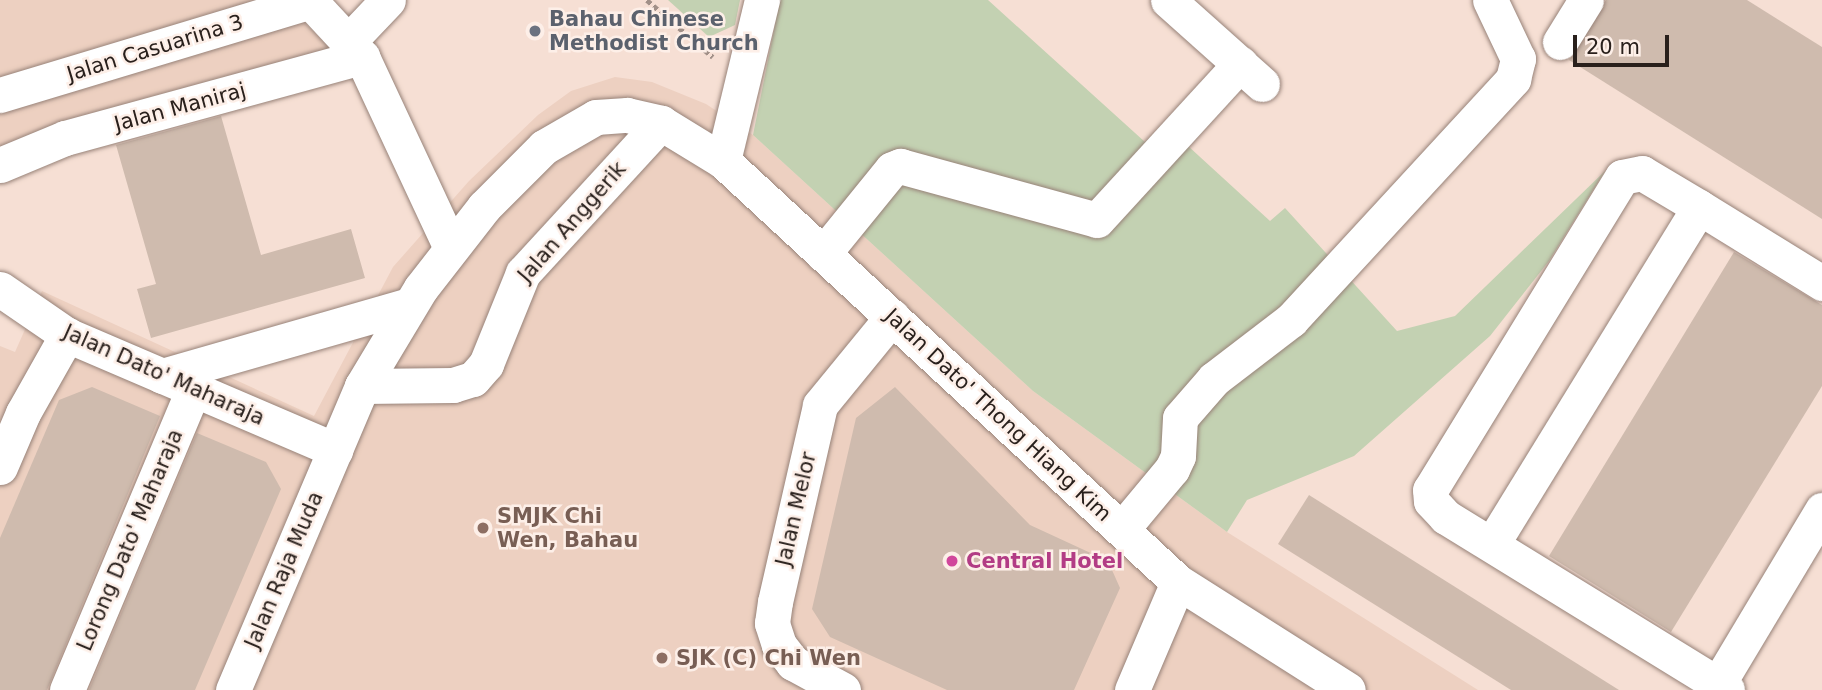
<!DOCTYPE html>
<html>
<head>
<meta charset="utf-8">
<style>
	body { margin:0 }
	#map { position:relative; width:1822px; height:690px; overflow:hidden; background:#f6dfd4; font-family:"DejaVu Sans",sans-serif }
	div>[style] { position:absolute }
	.built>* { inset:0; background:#edd0c1 }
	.green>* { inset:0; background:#c3d1b2 }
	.building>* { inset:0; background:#cfbbae }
	.path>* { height:4.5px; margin-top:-2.25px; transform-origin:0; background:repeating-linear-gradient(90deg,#a19088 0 5px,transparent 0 8.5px) }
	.roads { filter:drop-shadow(0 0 2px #978278) drop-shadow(0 0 2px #978278) }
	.minor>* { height:35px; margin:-17.5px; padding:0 17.5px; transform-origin:17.5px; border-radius:17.5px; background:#fff }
	.dots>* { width:19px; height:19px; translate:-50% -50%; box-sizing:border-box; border:4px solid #fdefe8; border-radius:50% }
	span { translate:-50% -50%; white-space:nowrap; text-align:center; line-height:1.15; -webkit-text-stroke:5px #fdefe8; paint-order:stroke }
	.worship-label { font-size:21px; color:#5b616d; font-weight:700 }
	.left { translate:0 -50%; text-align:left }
	.street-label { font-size:21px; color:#29201c }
	.education-label { font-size:21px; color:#785e54; font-weight:700 }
	.hotel-label { font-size:21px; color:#b23c85; font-weight:700 }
	.scale { position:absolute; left:1573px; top:35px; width:96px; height:32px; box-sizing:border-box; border:4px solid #29201c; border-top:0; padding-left:9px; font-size:21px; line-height:24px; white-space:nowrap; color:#29201c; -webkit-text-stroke:5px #fdefe8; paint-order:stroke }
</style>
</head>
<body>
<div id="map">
	<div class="built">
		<i style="clip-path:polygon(0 0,280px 0,337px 54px,0 149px)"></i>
		<i style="clip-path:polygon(615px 77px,652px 82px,706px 104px,753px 135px,1033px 391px,1227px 532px,1478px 690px,0 690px,0 346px,15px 352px,42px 291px,314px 416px,393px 267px,469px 181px,538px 115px,571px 91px)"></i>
	</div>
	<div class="green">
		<i style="clip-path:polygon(668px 0,740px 0,735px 25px,709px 37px)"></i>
		<i style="clip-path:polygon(780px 0,988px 0,1145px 142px,1164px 124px,1270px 221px,1285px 208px,1397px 331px,1455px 316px,1605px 171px,1549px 261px,1490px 336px,1354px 456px,1247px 500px,1227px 532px,1033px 391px,753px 135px)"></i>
	</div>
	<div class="building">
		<i style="clip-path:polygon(1606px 0,1747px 0,1822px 47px,1822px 219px,1569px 60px)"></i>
		<i style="clip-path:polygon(221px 116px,261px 255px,351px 229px,365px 278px,151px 338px,137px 289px,156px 284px,116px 145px)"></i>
		<i style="clip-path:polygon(1734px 252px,1822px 305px,1822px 386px,1671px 632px,1549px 556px)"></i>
		<i style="clip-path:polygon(92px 387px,160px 416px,47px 690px,0 690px,0 538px,59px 400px)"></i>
		<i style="clip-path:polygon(895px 387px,1030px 525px,1108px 561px,1120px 588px,1074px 690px,947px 690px,830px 637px,812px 609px,856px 418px)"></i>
		<i style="clip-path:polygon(197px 433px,266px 462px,281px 489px,195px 690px,89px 690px)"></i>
		<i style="clip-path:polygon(1309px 495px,1619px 690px,1511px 690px,1278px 544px)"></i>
	</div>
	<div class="path">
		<i style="left:647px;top:0;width:87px;rotate:40.8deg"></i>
	</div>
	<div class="roads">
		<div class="minor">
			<i style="left:309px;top:0;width:78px;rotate:47.1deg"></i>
			<i style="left:362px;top:57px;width:211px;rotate:65deg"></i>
			<i style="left:1168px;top:0;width:126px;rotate:41.8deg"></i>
			<i style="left:350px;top:40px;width:55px;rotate:-46.5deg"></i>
			<i style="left:1560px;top:42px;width:49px;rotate:-58.2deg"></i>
			<i style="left:0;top:95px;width:325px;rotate:-16.8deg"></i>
			<i style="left:723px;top:161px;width:166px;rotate:-76.4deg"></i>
			<i style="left:0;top:165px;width:70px;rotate:-22.6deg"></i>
			<i style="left:65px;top:138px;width:308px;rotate:-15.3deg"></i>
			<i style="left:1699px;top:207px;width:66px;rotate:-149.2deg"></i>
			<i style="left:1642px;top:173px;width:20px;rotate:169deg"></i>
			<i style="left:1622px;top:177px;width:367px;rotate:121.5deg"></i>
			<i style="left:1430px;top:490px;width:11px;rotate:85deg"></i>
			<i style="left:1431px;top:501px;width:22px;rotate:47deg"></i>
			<i style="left:1446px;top:517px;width:330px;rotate:31.6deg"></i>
			<i style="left:823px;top:254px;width:109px;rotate:-50.9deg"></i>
			<i style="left:892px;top:169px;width:9px;rotate:-21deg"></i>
			<i style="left:900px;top:166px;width:204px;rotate:15.3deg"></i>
			<i style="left:1097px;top:220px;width:212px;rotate:-47.5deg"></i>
			<i style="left:0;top:289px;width:81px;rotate:34.5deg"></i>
			<i style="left:67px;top:335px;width:292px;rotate:23.2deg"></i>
			<i style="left:162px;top:376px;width:258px;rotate:-16deg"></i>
			<i style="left:362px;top:386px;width:91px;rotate:-0.6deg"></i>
			<i style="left:453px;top:385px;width:21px;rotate:-17deg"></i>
			<i style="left:473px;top:379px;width:20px;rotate:-49deg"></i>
			<i style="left:486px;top:364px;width:98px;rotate:-67.9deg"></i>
			<i style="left:523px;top:273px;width:204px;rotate:-47.4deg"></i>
			<i style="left:0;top:467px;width:59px;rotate:-66.9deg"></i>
			<i style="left:23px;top:413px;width:90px;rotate:-60.6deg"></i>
			<i style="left:1122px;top:529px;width:78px;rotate:-50.2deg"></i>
			<i style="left:1172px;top:469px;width:14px;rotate:-65deg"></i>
			<i style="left:1178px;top:456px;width:38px;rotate:-87deg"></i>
			<i style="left:1180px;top:418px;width:52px;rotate:-48.9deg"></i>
			<i style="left:1214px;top:379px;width:97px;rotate:-37.5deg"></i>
			<i style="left:1291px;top:320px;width:328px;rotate:-47.3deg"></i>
			<i style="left:1513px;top:79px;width:21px;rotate:-76deg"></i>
			<i style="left:1518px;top:59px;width:65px;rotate:-115.4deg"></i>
			<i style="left:1492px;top:544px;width:395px;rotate:-58.4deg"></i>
			<i style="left:1699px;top:207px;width:145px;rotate:31.7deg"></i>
			<i style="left:1718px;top:684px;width:203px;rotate:-59.1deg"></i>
			<i style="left:67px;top:690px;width:325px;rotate:-67.2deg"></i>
			<i style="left:233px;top:690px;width:330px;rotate:-67deg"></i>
			<i style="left:362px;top:386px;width:114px;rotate:-59deg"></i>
			<i style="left:421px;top:288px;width:103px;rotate:-52.1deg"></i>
			<i style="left:484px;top:207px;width:85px;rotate:-45deg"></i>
			<i style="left:544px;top:147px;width:60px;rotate:-30deg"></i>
			<i style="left:596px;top:117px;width:31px;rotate:-4deg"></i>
			<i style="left:627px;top:115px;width:35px;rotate:13deg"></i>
			<i style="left:661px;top:123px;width:73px;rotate:31.5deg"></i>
			<i style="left:723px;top:161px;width:620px;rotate:42.78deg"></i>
			<i style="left:1178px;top:582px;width:201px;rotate:32.4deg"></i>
			<i style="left:843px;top:690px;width:57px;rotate:-151.6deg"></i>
			<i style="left:793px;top:663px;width:23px;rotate:-128deg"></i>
			<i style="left:779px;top:645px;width:23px;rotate:-108deg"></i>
			<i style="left:772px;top:623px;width:21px;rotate:-82deg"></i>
			<i style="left:775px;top:602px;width:202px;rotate:-77.1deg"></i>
			<i style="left:820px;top:405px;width:114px;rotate:-50.7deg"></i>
			<i style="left:1132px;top:690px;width:117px;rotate:-66.9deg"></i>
		</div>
	</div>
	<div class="dots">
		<i style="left:535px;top:31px;background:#6b7280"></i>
		<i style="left:483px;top:528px;background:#8d6e63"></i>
		<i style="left:952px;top:561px;background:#d1479c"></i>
		<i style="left:662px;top:658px;background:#8d6e63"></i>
	</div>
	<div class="worship-label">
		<span class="left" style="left:549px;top:31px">Bahau Chinese<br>Methodist Church</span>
	</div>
	<div class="street-label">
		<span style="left:155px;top:48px;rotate:-17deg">Jalan Casuarina 3</span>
		<span style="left:180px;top:107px;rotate:-15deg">Jalan Maniraj</span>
		<span style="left:572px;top:222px;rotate:-49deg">Jalan Anggerik</span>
		<span style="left:164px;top:375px;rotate:24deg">Jalan Dato' Maharaja</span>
		<span style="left:998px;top:415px;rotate:43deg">Jalan Dato' Thong Hiang Kim</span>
		<span style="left:796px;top:509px;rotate:-77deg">Jalan Melor</span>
		<span style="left:130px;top:540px;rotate:-67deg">Lorong Dato' Maharaja</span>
		<span style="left:284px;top:570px;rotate:-67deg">Jalan Raja Muda</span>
	</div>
	<div class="education-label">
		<span class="left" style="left:497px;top:528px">SMJK Chi<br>Wen, Bahau</span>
		<span class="left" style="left:676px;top:658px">SJK (C) Chi Wen</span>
	</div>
	<div class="hotel-label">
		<span class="left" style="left:966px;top:561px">Central Hotel</span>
	</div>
	<div class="scale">20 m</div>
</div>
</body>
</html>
